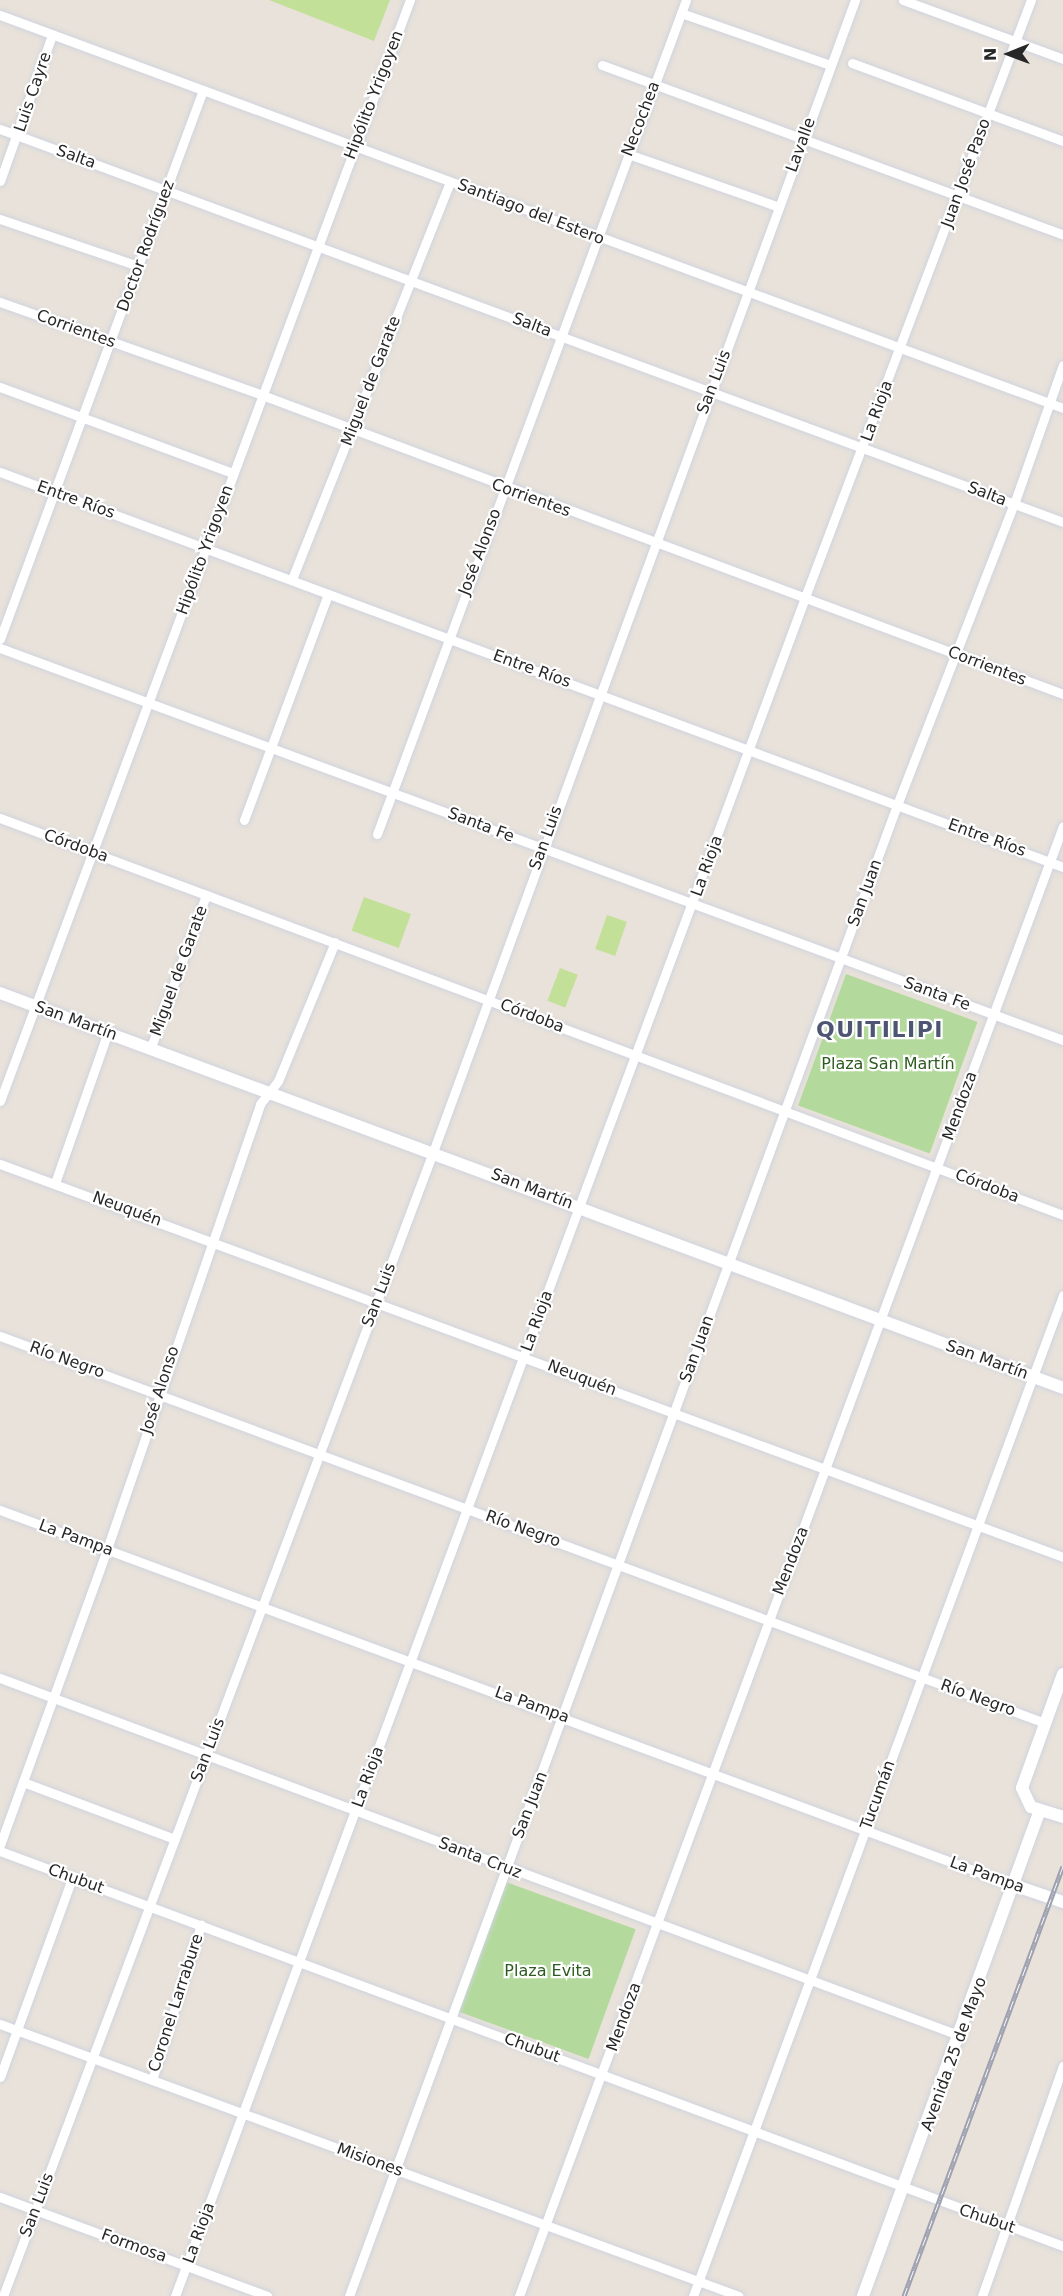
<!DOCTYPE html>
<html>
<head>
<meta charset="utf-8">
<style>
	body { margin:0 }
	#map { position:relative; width:1063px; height:2296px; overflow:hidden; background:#e8e2da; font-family:"DejaVu Sans",sans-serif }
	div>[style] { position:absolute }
	.green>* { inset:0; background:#b3da9c; transform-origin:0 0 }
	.pitch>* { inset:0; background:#c3e099; transform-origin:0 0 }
	.roads { filter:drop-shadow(0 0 2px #d0d3df) drop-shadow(0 0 2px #d0d3df) }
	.minor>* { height:9px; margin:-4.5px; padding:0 4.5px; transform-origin:4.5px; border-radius:4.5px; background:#fff }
	.tertiary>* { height:12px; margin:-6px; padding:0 6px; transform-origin:6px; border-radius:6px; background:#fff }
	.rail>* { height:5px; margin-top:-2.5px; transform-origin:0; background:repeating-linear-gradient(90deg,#fff 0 9px,#9ea1b0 0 18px); box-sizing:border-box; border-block:2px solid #9ea1b0 }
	span { translate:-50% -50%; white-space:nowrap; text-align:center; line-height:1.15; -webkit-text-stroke:4.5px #fff; paint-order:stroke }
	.street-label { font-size:16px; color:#272727 }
	.park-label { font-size:16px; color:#2e5b21 }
	.district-label { font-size:22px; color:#4d5573; font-weight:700; letter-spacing:1.5px }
	.north { position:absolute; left:979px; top:24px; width:60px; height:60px; -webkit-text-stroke:4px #fff; paint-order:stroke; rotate:269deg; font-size:16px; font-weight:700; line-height:24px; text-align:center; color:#272727 }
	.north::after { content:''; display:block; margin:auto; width:21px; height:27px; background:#272727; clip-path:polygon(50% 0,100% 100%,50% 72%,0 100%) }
</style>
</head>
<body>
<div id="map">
	<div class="green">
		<i style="left:846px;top:974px;width:140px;height:140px;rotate:20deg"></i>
		<i style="left:506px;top:1882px;width:138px;height:138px;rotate:20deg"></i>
	</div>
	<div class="pitch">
		<i style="clip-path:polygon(269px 0,390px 0,374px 41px)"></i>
		<i style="left:364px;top:897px;width:50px;height:36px;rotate:20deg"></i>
		<i style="left:607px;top:915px;width:21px;height:36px;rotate:19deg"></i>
		<i style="left:560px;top:968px;width:19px;height:35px;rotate:21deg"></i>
	</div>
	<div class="roads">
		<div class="minor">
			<i style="left:903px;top:0;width:171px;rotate:20.2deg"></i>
			<i style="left:681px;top:13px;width:158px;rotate:19.2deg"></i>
			<i style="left:0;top:15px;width:1133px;rotate:20.29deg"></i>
			<i style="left:852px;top:63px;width:225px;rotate:20.3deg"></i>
			<i style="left:602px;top:65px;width:491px;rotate:20.2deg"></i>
			<i style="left:0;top:129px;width:1133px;rotate:20.29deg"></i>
			<i style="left:628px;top:154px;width:160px;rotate:19.3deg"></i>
			<i style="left:0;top:181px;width:155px;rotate:-70.4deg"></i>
			<i style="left:0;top:219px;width:146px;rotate:18.8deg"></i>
			<i style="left:0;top:302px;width:278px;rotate:19.5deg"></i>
			<i style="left:262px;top:395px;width:855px;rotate:20.47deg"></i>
			<i style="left:0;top:387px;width:248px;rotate:20.3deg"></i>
			<i style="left:0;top:472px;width:1134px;rotate:20.38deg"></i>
			<i style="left:292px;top:579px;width:427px;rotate:-68.3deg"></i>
			<i style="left:0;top:639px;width:585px;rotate:-69.71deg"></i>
			<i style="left:0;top:648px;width:1133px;rotate:20.24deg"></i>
			<i style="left:0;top:818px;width:1135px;rotate:20.48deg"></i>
			<i style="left:244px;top:820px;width:241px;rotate:-69.6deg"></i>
			<i style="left:377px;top:834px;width:889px;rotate:-69.67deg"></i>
			<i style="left:151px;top:1047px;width:162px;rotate:-70.1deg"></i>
			<i style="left:0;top:1101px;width:1175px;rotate:-69.58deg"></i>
			<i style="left:0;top:1164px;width:1133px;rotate:20.29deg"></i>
			<i style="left:55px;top:1183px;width:160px;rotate:-70.7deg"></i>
			<i style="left:0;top:1336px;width:1114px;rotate:20.32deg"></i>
			<i style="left:0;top:1510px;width:1083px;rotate:20.31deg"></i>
			<i style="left:0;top:1678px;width:1026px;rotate:20.43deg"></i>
			<i style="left:23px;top:1782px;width:162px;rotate:20.6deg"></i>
			<i style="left:0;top:1845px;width:315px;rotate:-70.1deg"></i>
			<i style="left:107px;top:1549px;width:471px;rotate:-71deg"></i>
			<i style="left:260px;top:1104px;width:29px;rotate:-52deg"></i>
			<i style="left:278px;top:1081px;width:150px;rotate:-67.7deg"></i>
			<i style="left:0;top:1851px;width:1134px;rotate:20.38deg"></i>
			<i style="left:0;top:2024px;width:787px;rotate:20.21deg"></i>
			<i style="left:0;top:2077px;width:212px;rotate:-70.1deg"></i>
			<i style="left:152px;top:2080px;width:163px;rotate:-72.5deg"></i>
			<i style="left:0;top:2197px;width:285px;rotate:20.3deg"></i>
			<i style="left:3px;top:2296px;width:1222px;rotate:-69.4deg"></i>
			<i style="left:433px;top:1152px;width:1227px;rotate:-69.88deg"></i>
			<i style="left:175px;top:2296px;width:1812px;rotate:-69.65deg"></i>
			<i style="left:805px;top:597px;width:638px;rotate:-69.27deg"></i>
			<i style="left:349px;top:2296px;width:1589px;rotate:-69.82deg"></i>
			<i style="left:897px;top:805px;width:323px;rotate:-68.8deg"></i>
			<i style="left:1014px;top:504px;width:147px;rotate:-70.6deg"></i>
			<i style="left:519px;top:2296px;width:1567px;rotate:-69.69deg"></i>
			<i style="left:693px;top:2296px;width:1067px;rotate:-69.71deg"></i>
			<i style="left:982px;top:2296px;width:244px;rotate:-70.6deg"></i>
		</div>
		<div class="tertiary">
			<i style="left:0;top:993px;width:1134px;rotate:20.38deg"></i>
			<i style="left:1063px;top:1674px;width:121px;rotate:109.8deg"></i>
			<i style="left:1022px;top:1788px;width:21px;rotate:65deg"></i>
			<i style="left:1031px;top:1807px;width:34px;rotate:17deg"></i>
			<i style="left:1016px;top:1886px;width:50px;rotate:18.8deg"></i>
			<i style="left:863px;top:2296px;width:517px;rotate:-69.99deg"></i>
		</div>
	</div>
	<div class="rail">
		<i style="left:904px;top:2296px;width:458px;rotate:-69.7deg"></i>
	</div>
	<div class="street-label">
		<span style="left:33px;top:92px;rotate:-71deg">Luis Cayre</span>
		<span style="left:374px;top:95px;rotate:-69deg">Hipólito Yrigoyen</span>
		<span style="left:641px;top:119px;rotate:-69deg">Necochea</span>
		<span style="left:801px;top:145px;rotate:-70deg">Lavalle</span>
		<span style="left:76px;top:157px;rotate:20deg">Salta</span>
		<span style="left:966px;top:173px;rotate:-70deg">Juan José Paso</span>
		<span style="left:531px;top:212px;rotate:21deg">Santiago del Estero</span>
		<span style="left:146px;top:246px;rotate:-70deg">Doctor Rodríguez</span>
		<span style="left:532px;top:325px;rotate:21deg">Salta</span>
		<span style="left:76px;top:329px;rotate:20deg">Corrientes</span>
		<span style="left:371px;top:381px;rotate:-69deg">Miguel de Garate</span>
		<span style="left:714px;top:382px;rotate:-69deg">San Luis</span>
		<span style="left:877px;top:411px;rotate:-70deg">La Rioja</span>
		<span style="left:987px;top:494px;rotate:21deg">Salta</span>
		<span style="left:531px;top:498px;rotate:20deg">Corrientes</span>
		<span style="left:76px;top:500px;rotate:20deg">Entre Ríos</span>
		<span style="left:205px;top:550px;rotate:-70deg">Hipólito Yrigoyen</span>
		<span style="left:480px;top:552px;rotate:-69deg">José Alonso</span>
		<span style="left:987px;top:666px;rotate:21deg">Corrientes</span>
		<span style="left:532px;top:669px;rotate:20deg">Entre Ríos</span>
		<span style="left:481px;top:825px;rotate:21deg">Santa Fe</span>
		<span style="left:546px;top:838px;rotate:-70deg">San Luis</span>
		<span style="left:987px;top:838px;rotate:20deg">Entre Ríos</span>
		<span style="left:76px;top:846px;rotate:20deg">Córdoba</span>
		<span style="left:707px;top:866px;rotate:-70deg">La Rioja</span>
		<span style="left:865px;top:893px;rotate:-70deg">San Juan</span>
		<span style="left:179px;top:971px;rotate:-70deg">Miguel de Garate</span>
		<span style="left:937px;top:994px;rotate:20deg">Santa Fe</span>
		<span style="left:532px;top:1016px;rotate:21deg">Córdoba</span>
		<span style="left:76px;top:1021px;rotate:20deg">San Martín</span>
		<span style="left:960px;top:1106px;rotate:-70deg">Mendoza</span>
		<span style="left:987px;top:1186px;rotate:21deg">Córdoba</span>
		<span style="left:532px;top:1189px;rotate:21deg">San Martín</span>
		<span style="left:127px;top:1209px;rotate:20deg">Neuquén</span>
		<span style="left:379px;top:1295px;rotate:-69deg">San Luis</span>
		<span style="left:537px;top:1321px;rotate:-70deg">La Rioja</span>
		<span style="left:697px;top:1349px;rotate:-70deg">San Juan</span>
		<span style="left:67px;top:1360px;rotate:20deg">Río Negro</span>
		<span style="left:987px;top:1360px;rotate:20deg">San Martín</span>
		<span style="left:582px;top:1378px;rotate:21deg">Neuquén</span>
		<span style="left:160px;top:1390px;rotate:-72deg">José Alonso</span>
		<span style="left:523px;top:1529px;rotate:20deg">Río Negro</span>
		<span style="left:76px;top:1538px;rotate:20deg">La Pampa</span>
		<span style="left:791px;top:1561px;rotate:-69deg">Mendoza</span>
		<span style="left:978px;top:1698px;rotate:20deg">Río Negro</span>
		<span style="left:532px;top:1705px;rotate:20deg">La Pampa</span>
		<span style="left:208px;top:1750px;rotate:-69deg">San Luis</span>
		<span style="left:368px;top:1777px;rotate:-70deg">La Rioja</span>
		<span style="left:878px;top:1795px;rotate:-70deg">Tucumán</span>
		<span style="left:530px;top:1805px;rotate:-69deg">San Juan</span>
		<span style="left:480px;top:1858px;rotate:21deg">Santa Cruz</span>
		<span style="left:987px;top:1875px;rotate:20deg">La Pampa</span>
		<span style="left:76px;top:1879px;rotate:20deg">Chubut</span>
		<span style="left:176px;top:2003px;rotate:-72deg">Coronel Larrabure</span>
		<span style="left:624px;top:2017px;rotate:-70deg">Mendoza</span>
		<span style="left:532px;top:2048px;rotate:20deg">Chubut</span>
		<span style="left:954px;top:2054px;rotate:-70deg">Avenida 25 de Mayo</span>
		<span style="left:370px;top:2160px;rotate:20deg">Misiones</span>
		<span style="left:37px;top:2205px;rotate:-69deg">San Luis</span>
		<span style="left:987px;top:2219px;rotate:19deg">Chubut</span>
		<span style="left:199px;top:2233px;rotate:-70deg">La Rioja</span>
		<span style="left:134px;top:2246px;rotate:20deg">Formosa</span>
	</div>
	<div class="park-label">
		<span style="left:888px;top:1064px">Plaza San Martín</span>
		<span style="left:548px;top:1971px">Plaza Evita</span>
	</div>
	<div class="district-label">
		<span style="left:880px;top:1030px">QUITILIPI</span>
	</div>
	<div class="north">N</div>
</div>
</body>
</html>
